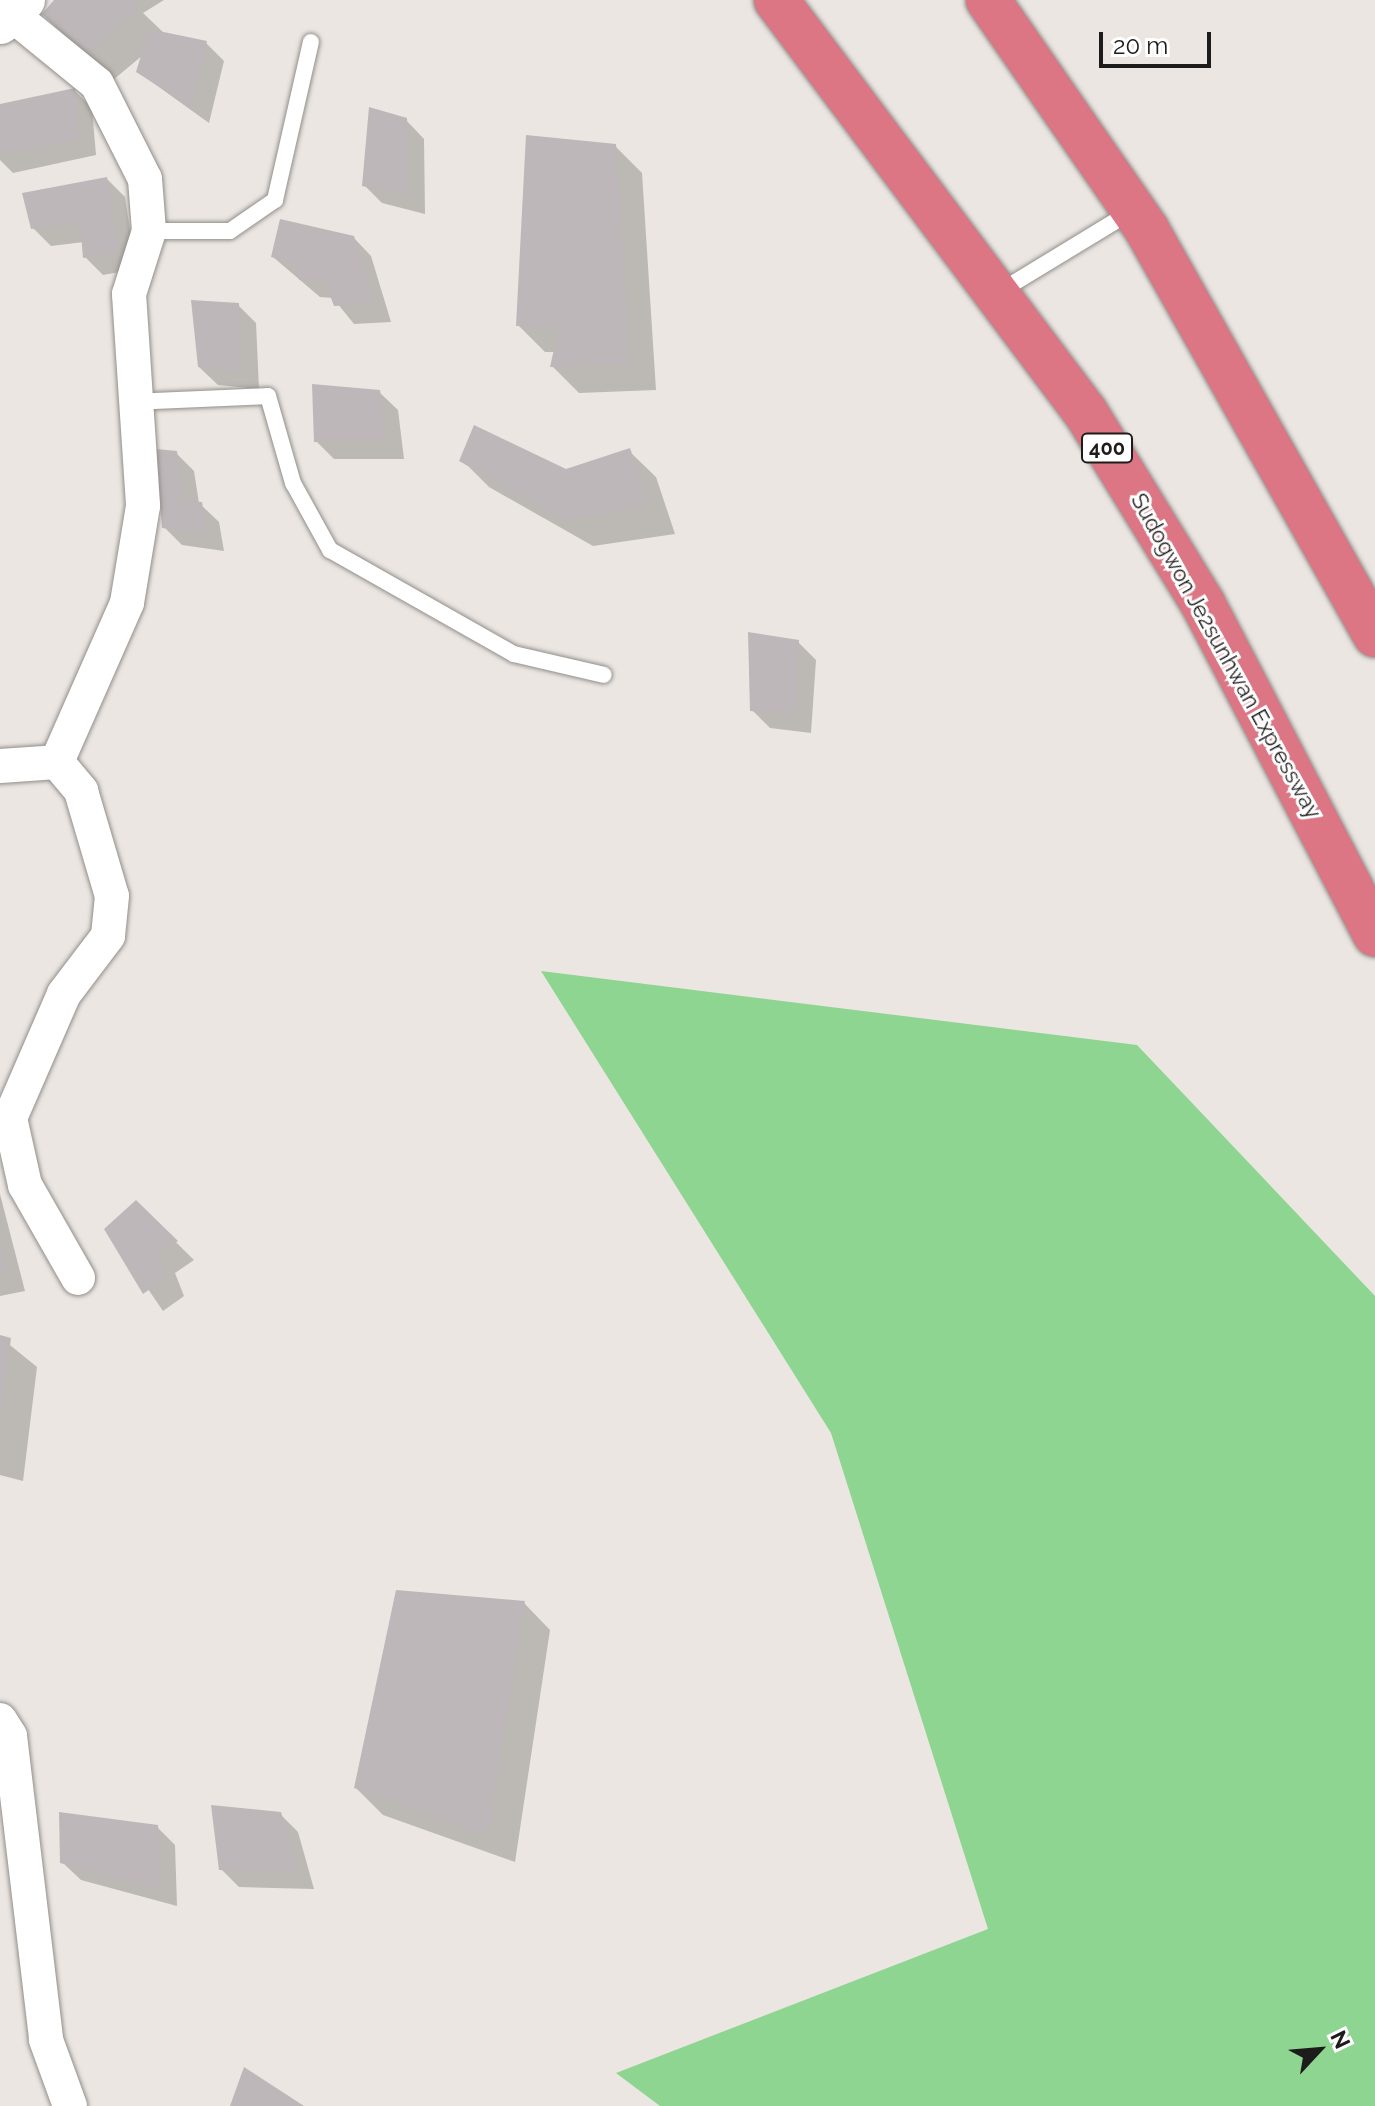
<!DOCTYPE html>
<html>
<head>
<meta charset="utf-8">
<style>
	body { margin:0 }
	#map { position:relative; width:1375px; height:2106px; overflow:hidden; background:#ebe6e2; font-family:Raleway,sans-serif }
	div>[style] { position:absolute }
	.green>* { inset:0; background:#8dd590 }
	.shadow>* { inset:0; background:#0003 }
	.building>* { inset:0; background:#bdb7b9 }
	.roads { filter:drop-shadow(0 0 2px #928e8a) drop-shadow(0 0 2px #928e8a) }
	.lane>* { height:16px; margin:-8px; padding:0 8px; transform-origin:8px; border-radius:8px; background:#fff }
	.street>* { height:34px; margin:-17px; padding:0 17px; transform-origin:17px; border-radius:17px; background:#fff }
	.secondary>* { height:44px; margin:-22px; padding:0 22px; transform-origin:22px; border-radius:22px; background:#fff }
	.highway>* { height:44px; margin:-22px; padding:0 22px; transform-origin:22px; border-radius:22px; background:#dc7684 }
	span { translate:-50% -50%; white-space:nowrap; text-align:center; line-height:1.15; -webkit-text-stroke:6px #fff; paint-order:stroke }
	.shield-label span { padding:2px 6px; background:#fff; border:2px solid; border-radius:6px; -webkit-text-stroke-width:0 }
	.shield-label { font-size:20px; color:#1e1c1b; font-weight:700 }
	.street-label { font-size:22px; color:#1e1c1b }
	.north { position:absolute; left:1279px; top:2010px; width:80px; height:80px; -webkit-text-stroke:6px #fff; paint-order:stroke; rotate:64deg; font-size:22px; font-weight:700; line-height:32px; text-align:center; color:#1e1c1b }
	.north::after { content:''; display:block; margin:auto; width:28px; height:36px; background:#1e1c1b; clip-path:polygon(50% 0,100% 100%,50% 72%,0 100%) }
	.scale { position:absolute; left:1099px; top:32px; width:112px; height:36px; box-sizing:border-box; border:4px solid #1e1c1b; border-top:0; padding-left:10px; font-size:24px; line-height:28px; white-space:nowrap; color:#1e1c1b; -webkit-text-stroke:6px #fff; paint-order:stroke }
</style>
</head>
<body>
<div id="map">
	<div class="green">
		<i style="clip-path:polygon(541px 971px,1137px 1045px,1375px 1296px,1375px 2106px,660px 2106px,616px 2073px,988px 1929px,831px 1433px)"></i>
	</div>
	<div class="shadow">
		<i style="clip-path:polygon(57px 0,164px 0,143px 13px,165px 34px,206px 43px,224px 61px,209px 123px,138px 72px,143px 55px,113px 80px,45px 13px)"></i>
		<i style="clip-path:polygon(74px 90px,92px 108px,96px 155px,13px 173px,0 160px,0 106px)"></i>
		<i style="clip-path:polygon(406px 120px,424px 139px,425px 214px,382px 203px,364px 185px)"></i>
		<i style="clip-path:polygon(615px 146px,642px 173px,656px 390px,579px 393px,552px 366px,555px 352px,545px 352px,518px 325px)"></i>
		<i style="clip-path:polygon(107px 179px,125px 197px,136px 269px,103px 275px,85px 257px,84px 242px,51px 246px,33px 228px)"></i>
		<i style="clip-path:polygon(353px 237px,371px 256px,391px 322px,354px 324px,333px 298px,320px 297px,273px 257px)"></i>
		<i style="clip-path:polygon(238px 305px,256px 323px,259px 389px,218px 385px,199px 367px)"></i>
		<i style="clip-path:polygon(379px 392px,398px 410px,404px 459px,334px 459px,316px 441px)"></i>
		<i style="clip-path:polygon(629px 451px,656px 477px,675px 534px,593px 546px,489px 487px,462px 460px,565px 471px)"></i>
		<i style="clip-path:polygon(176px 453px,194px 471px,199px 503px,219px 522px,224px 551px,182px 545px,164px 527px)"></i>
		<i style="clip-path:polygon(798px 642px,816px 660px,811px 733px,770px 728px,752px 710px)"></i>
		<i style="clip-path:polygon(0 1194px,25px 1291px,0 1296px)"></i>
		<i style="clip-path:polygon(136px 1203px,194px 1260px,175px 1273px,184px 1296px,163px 1311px,107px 1229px)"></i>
		<i style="clip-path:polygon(0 1337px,37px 1367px,23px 1481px,0 1475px)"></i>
		<i style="clip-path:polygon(524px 1603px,550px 1630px,515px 1862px,383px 1815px,356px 1788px)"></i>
		<i style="clip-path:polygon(280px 1814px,298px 1832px,314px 1889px,239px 1887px,221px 1869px)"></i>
		<i style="clip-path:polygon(157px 1827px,175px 1845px,177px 1906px,81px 1880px,62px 1862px)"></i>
	</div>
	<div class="building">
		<i style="clip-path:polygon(54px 0,131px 0,141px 8px,85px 55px,42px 14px)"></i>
		<i style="clip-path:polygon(149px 29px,207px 41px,191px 107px,136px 72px)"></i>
		<i style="clip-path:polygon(75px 88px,79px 138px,0 155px,0 104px)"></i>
		<i style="clip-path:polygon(369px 107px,407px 118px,408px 197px,362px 186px)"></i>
		<i style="clip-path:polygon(526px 135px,616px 144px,630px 364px,550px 367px,559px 327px,516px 326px)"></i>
		<i style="clip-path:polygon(107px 177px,119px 252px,83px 258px,80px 223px,31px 229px,22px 193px)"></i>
		<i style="clip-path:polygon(280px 219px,354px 236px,375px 304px,334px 306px,325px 282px,299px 280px,296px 264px,271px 257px)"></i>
		<i style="clip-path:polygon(191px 300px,239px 303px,241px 372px,198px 367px)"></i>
		<i style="clip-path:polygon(312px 384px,380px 390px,387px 442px,314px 442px)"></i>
		<i style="clip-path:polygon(474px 425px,566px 469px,630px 448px,650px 507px,565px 520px,459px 461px)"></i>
		<i style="clip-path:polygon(156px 449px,177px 451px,183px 500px,202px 502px,207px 534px,162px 528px)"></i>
		<i style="clip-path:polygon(748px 632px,799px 640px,794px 716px,750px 711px)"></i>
		<i style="clip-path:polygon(136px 1200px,178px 1241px,158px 1254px,167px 1277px,143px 1294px,104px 1229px)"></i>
		<i style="clip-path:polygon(0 1242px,8px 1273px,0 1275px)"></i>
		<i style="clip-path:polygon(0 1335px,11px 1338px,2px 1410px,0 1410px)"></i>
		<i style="clip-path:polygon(396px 1590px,525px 1601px,488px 1836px,354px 1788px)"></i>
		<i style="clip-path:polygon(211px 1805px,281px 1812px,298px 1872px,219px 1870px)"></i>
		<i style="clip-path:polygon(59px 1812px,158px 1825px,160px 1889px,60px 1863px)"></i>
		<i style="clip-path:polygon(244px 2067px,304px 2106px,230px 2106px)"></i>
	</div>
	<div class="roads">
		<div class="lane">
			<i style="left:149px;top:231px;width:81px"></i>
			<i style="left:230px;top:231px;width:55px;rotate:-34.6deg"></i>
			<i style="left:275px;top:200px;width:162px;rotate:-77.2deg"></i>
			<i style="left:999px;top:292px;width:156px;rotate:-31.3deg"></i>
			<i style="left:133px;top:402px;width:135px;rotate:-2.5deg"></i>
			<i style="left:268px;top:396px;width:91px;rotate:74deg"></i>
			<i style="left:293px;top:483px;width:77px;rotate:61.1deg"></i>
			<i style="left:330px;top:550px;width:211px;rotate:29.5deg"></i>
			<i style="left:514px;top:654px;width:92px;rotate:13.1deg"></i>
		</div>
		<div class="street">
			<i style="left:10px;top:13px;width:112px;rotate:39.2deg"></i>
			<i style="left:97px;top:84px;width:106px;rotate:63.2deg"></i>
			<i style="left:145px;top:179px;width:52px;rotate:85.6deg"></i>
			<i style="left:149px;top:231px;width:66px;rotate:107.6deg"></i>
			<i style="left:129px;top:294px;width:212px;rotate:86.2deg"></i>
			<i style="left:143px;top:506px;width:98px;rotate:99.4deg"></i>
			<i style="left:127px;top:603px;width:174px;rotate:113.8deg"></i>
			<i style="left:57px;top:762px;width:38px;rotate:50deg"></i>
			<i style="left:81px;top:791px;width:109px;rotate:73.6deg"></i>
			<i style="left:112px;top:896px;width:40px;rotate:95.7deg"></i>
			<i style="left:108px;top:936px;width:73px;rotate:127.2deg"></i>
			<i style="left:64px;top:994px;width:135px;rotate:113.5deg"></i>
			<i style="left:10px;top:1118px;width:69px;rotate:77.4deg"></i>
			<i style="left:25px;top:1185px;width:107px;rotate:60.3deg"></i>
			<i style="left:0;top:766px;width:57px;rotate:-4deg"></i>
			<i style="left:0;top:1720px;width:19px;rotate:58deg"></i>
			<i style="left:10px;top:1736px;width:306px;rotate:83.2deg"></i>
			<i style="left:46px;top:2040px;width:70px;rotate:70deg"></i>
		</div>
		<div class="secondary">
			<i style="left:0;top:22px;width:32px;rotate:-44deg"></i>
		</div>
		<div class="highway">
			<i style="left:776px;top:0;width:516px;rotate:53.11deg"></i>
			<i style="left:1086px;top:413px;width:222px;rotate:58.5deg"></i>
			<i style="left:1202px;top:602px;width:375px;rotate:62.5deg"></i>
			<i style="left:988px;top:0;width:280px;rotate:55.3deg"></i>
			<i style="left:1147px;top:230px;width:465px;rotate:60.6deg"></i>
		</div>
	</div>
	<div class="shield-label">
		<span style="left:1107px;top:448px">400</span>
	</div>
	<div class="street-label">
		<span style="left:1226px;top:656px;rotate:61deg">Sudogwon Je2sunhwan Expressway</span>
	</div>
	<div class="north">N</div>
	<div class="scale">20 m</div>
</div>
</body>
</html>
